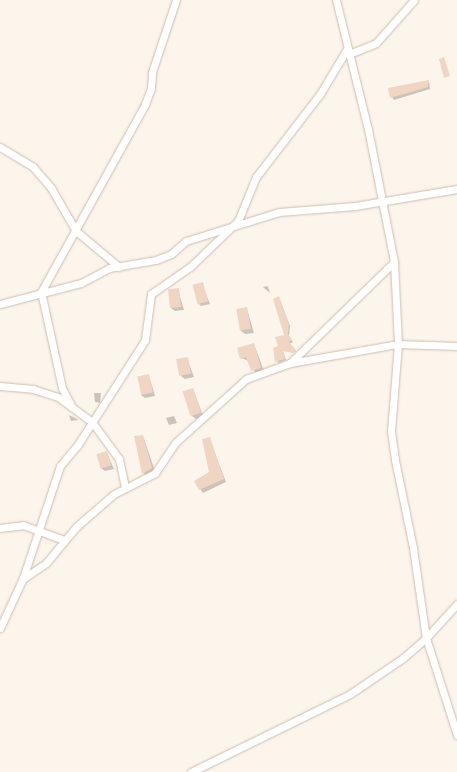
<!DOCTYPE html>
<html>
<head>
<meta charset="utf-8">
<style>
	body { margin:0 }
	#map { position:relative; width:457px; height:772px; overflow:hidden; background:#fcf5eb; font-family:"Varela Round",sans-serif }
	div>[style] { position:absolute }
	.shadow>* { inset:0; background:#0003 }
	.building>* { inset:0; background:#f1d5c3; transform-origin:0 0 }
	.roads { filter:drop-shadow(0 0 1px #cebdb0) drop-shadow(0 0 1px #cebdb0) }
	.street>* { height:7px; margin:-3.5px; padding:0 3.5px; transform-origin:3.5px; border-radius:3.5px; background:#fff }
	span { translate:-50% -50%; white-space:nowrap; text-align:center; line-height:1.15; -webkit-text-stroke:4px #fef9f1; paint-order:stroke }
</style>
</head>
<body>
<div id="map">
	<div class="shadow">
		<i style="clip-path:polygon(429px 82px,430px 89px,394px 100px,392px 97px,390px 89px)"></i>
		<i style="clip-path:polygon(202px 284px,210px 304px,201px 306px,198px 303px)"></i>
		<i style="clip-path:polygon(267px 286px,268px 287px,270px 293px,263px 287px)"></i>
		<i style="clip-path:polygon(178px 290px,184px 310px,175px 311px,171px 308px)"></i>
		<i style="clip-path:polygon(279px 298px,290px 326px,289px 336px,293px 342px,289px 344px,296px 352px,283px 351px,286px 360px,278px 363px,275px 349px,280px 347px,286px 336px)"></i>
		<i style="clip-path:polygon(247px 309px,254px 333px,245px 334px,241px 331px)"></i>
		<i style="clip-path:polygon(254px 344px,264px 371px,256px 374px,249px 361px,241px 358px)"></i>
		<i style="clip-path:polygon(187px 358px,194px 377px,185px 379px,181px 376px)"></i>
		<i style="clip-path:polygon(149px 376px,155px 396px,145px 398px,141px 395px)"></i>
		<i style="clip-path:polygon(193px 389px,203px 416px,196px 419px,192px 416px)"></i>
		<i style="clip-path:polygon(94px 393px,101px 393px,100px 403px,95px 402px)"></i>
		<i style="clip-path:polygon(69px 415px,77px 419px,78px 420px,71px 421px)"></i>
		<i style="clip-path:polygon(174px 416px,177px 423px,169px 425px,166px 418px)"></i>
		<i style="clip-path:polygon(143px 436px,155px 471px,147px 476px,143px 473px)"></i>
		<i style="clip-path:polygon(209px 438px,226px 482px,203px 493px,195px 481px,211px 473px)"></i>
		<i style="clip-path:polygon(107px 453px,114px 469px,105px 471px,101px 468px)"></i>
	</div>
	<div class="building">
		<i style="clip-path:polygon(444px 57px,450px 76px,444px 78px,439px 59px)"></i>
		<i style="clip-path:polygon(429px 80px,428px 87px,390px 98px,388px 88px)"></i>
		<i style="left:203px;top:282px;width:20px;height:11px;rotate:75deg"></i>
		<i style="left:179px;top:288px;width:19px;height:11px;rotate:84deg"></i>
		<i style="clip-path:polygon(279px 296px,289px 324px,288px 334px,292px 340px,289px 342px,296px 350px,293px 353px,283px 351px,285px 359px,275px 362px,273px 348px,278px 346px,275px 337px,284px 335px,273px 299px)"></i>
		<i style="left:247px;top:307px;width:22px;height:11px;rotate:80deg"></i>
		<i style="clip-path:polygon(254px 343px,261px 368px,251px 371px,246px 357px,240px 359px,237px 348px)"></i>
		<i style="left:188px;top:357px;width:17px;height:12px;rotate:80deg"></i>
		<i style="left:149px;top:374px;width:19px;height:12px;rotate:78deg"></i>
		<i style="left:193px;top:388px;width:26px;height:11px;rotate:72deg"></i>
		<i style="clip-path:polygon(143px 435px,152px 468px,142px 474px,134px 436px)"></i>
		<i style="clip-path:polygon(210px 437px,224px 479px,199px 490px,194px 481px,209px 472px,202px 439px)"></i>
		<i style="left:107px;top:451px;width:15px;height:11px;rotate:74deg"></i>
	</div>
	<div class="roads">
		<div class="street">
			<i style="left:336px;top:0;width:133px;rotate:76.1deg"></i>
			<i style="left:368px;top:129px;width:136px;rotate:78.9deg"></i>
			<i style="left:394px;top:262px;width:82px;rotate:87.2deg"></i>
			<i style="left:398px;top:344px;width:87px;rotate:94.6deg"></i>
			<i style="left:391px;top:431px;width:29px;rotate:82deg"></i>
			<i style="left:395px;top:460px;width:90px;rotate:78.4deg"></i>
			<i style="left:413px;top:548px;width:91px;rotate:81.8deg"></i>
			<i style="left:426px;top:638px;width:102px;rotate:72.3deg"></i>
			<i style="left:349px;top:54px;width:29px;rotate:-22deg"></i>
			<i style="left:376px;top:43px;width:57px;rotate:-48.5deg"></i>
			<i style="left:0;top:147px;width:39px;rotate:31deg"></i>
			<i style="left:33px;top:167px;width:28px;rotate:49deg"></i>
			<i style="left:51px;top:188px;width:50px;rotate:59.8deg"></i>
			<i style="left:76px;top:231px;width:56px;rotate:39.9deg"></i>
			<i style="left:0;top:304px;width:84px;rotate:-14.5deg"></i>
			<i style="left:81px;top:283px;width:32px;rotate:-28deg"></i>
			<i style="left:109px;top:268px;width:48px;rotate:-9.7deg"></i>
			<i style="left:156px;top:260px;width:16px;rotate:-22deg"></i>
			<i style="left:171px;top:254px;width:20px;rotate:-41deg"></i>
			<i style="left:186px;top:241px;width:97px;rotate:-17.3deg"></i>
			<i style="left:279px;top:212px;width:76px;rotate:-4.5deg"></i>
			<i style="left:355px;top:206px;width:103px;rotate:-9.5deg"></i>
			<i style="left:290px;top:363px;width:145px;rotate:-44.2deg"></i>
			<i style="left:0;top:386px;width:33px;rotate:5deg"></i>
			<i style="left:33px;top:389px;width:26px;rotate:18deg"></i>
			<i style="left:58px;top:397px;width:42px;rotate:36.3deg"></i>
			<i style="left:92px;top:422px;width:46px;rotate:53.9deg"></i>
			<i style="left:119px;top:459px;width:30px;rotate:78deg"></i>
			<i style="left:72px;top:407px;width:21px;rotate:-118deg"></i>
			<i style="left:62px;top:388px;width:98px;rotate:-102.3deg"></i>
			<i style="left:41px;top:292px;width:215px;rotate:-61deg"></i>
			<i style="left:145px;top:104px;width:17px;rotate:-69deg"></i>
			<i style="left:151px;top:88px;width:16px;rotate:-86deg"></i>
			<i style="left:152px;top:72px;width:76px;rotate:-71.6deg"></i>
			<i style="left:0;top:528px;width:23px;rotate:-7deg"></i>
			<i style="left:23px;top:525px;width:44px;rotate:20.1deg"></i>
			<i style="left:24px;top:578px;width:27px;rotate:-34deg"></i>
			<i style="left:46px;top:563px;width:47px;rotate:-50.2deg"></i>
			<i style="left:76px;top:527px;width:50px;rotate:-41deg"></i>
			<i style="left:114px;top:494px;width:46px;rotate:-27.1deg"></i>
			<i style="left:155px;top:473px;width:36px;rotate:-56deg"></i>
			<i style="left:175px;top:443px;width:96px;rotate:-42deg"></i>
			<i style="left:246px;top:379px;width:47px;rotate:-20deg"></i>
			<i style="left:290px;top:363px;width:110px;rotate:-10deg"></i>
			<i style="left:398px;top:344px;width:59px;rotate:1.9deg"></i>
			<i style="left:0;top:628px;width:55px;rotate:-65.3deg"></i>
			<i style="left:23px;top:578px;width:118px;rotate:-71.7deg"></i>
			<i style="left:60px;top:466px;width:26px;rotate:-50deg"></i>
			<i style="left:77px;top:446px;width:126px;rotate:-57.3deg"></i>
			<i style="left:145px;top:340px;width:46px;rotate:-82.6deg"></i>
			<i style="left:151px;top:294px;width:47px;rotate:-34.7deg"></i>
			<i style="left:190px;top:267px;width:66px;rotate:-43.8deg"></i>
			<i style="left:238px;top:221px;width:48px;rotate:-67.8deg"></i>
			<i style="left:256px;top:177px;width:105px;rotate:-52.4deg"></i>
			<i style="left:320px;top:94px;width:52px;rotate:-59deg"></i>
			<i style="left:191px;top:772px;width:177px;rotate:-26.1deg"></i>
			<i style="left:350px;top:694px;width:64px;rotate:-34.2deg"></i>
			<i style="left:403px;top:658px;width:30px;rotate:-41deg"></i>
			<i style="left:426px;top:638px;width:46px;rotate:-47.6deg"></i>
		</div>
	</div>
</div>
</body>
</html>
